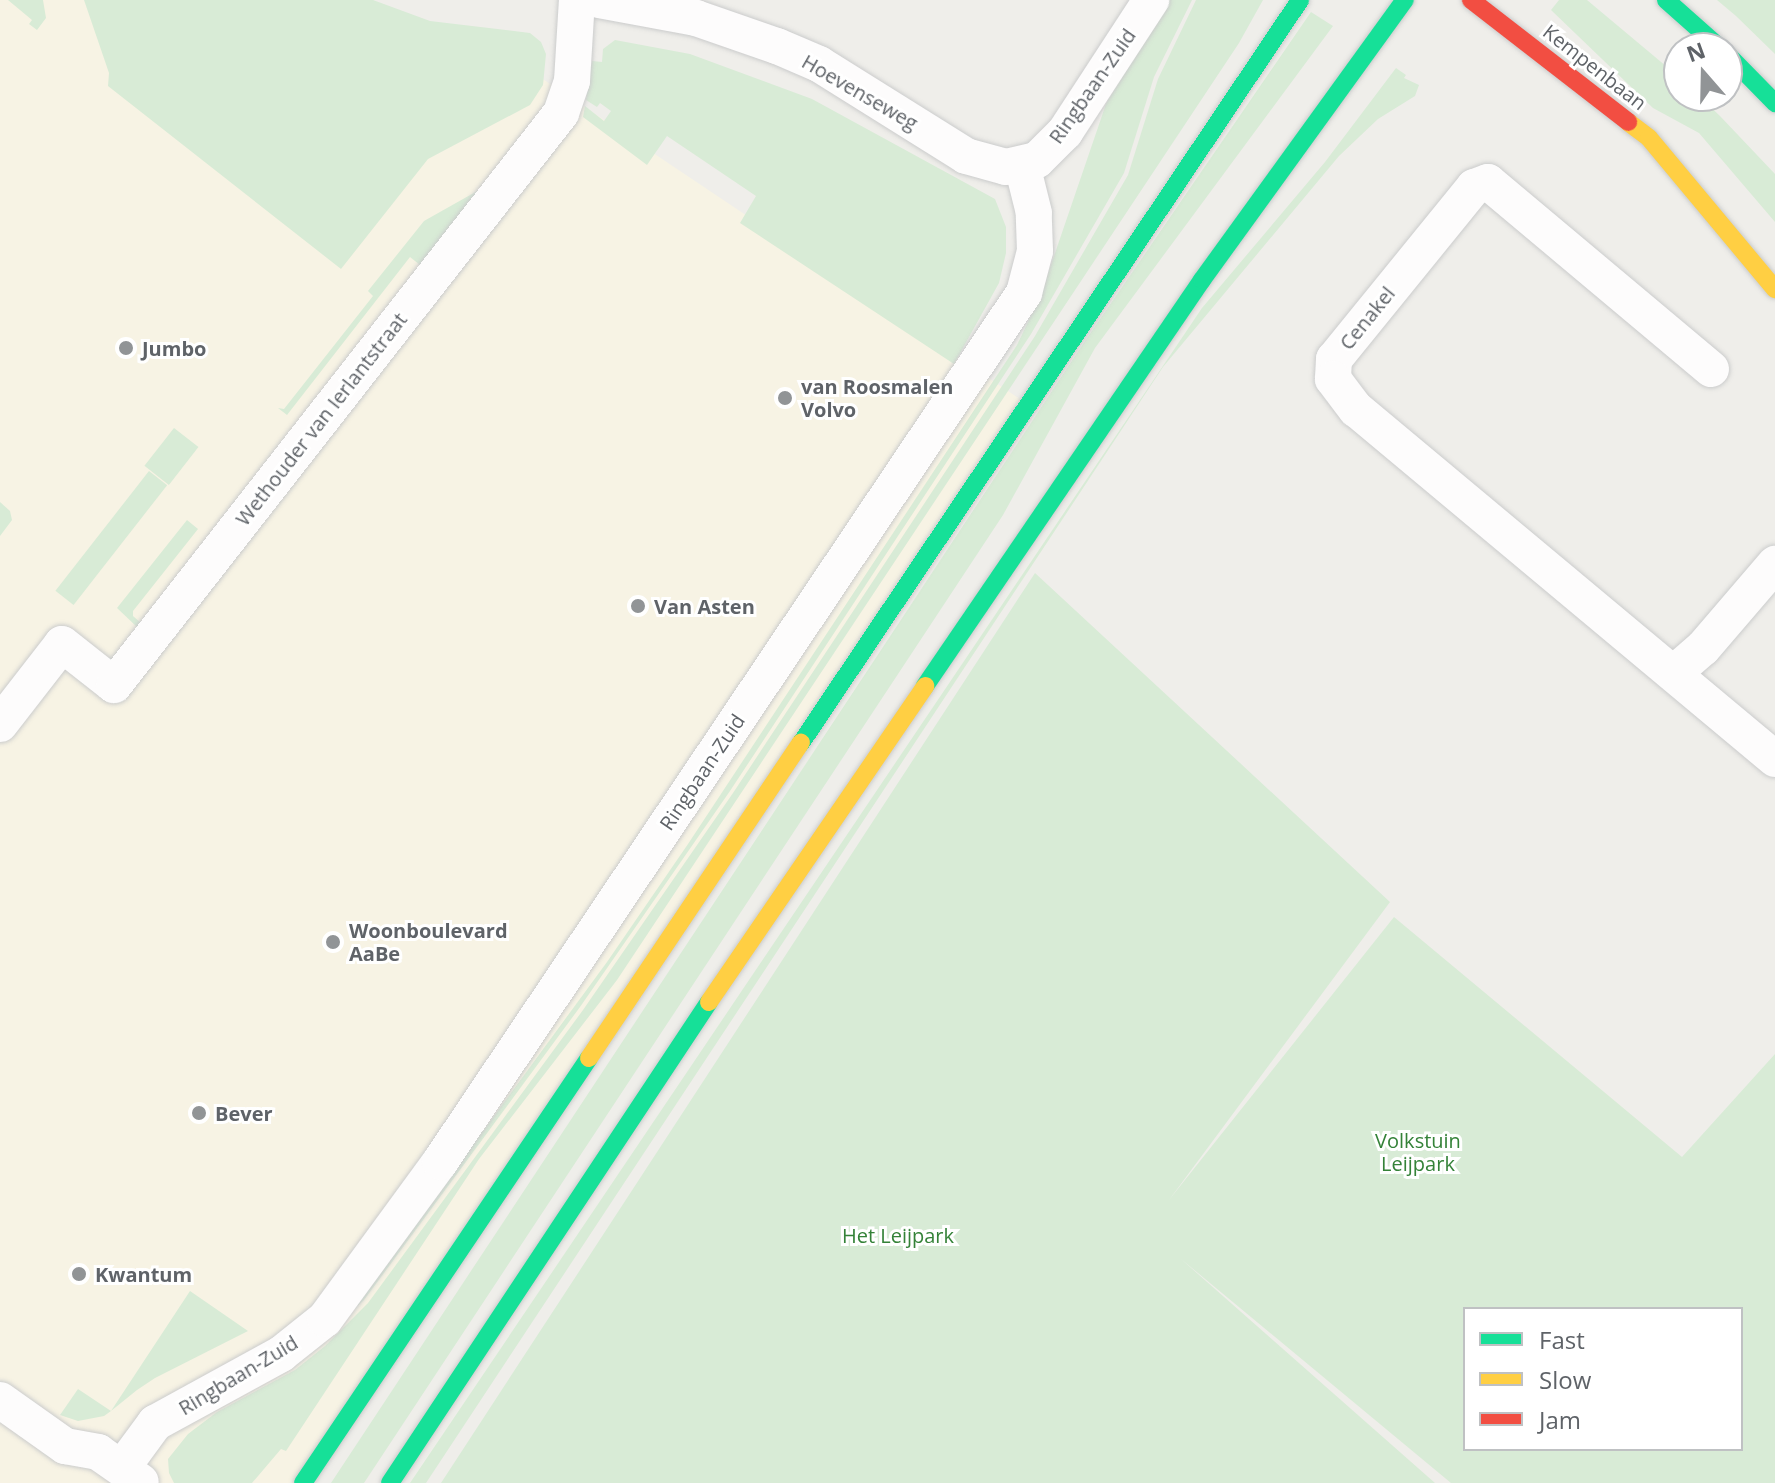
<!DOCTYPE html>
<html>
<head>
<meta charset="utf-8">
<style>
	body { margin:0 }
	#map { position:relative; width:1775px; height:1483px; overflow:hidden; background:#efeeea; font-family:"Open Sans",sans-serif }
	div>[style] { position:absolute }
	.commercial>* { inset:0; background:#f7f3e4 }
	.green>* { inset:0; background:#d8ebd6; transform-origin:0 0 }
	.roads { filter:drop-shadow(0 0 2px #cbcccc) drop-shadow(0 0 2px #cbcccc) }
	.street>* { height:36px; margin:-18px; padding:0 18px; transform-origin:18px; border-radius:18px; background:#fdfcfc }
	.fast>* { height:18px; margin:-9px; padding:0 9px; transform-origin:9px; border-radius:9px; background:#16e098 }
	.slow>* { height:18px; margin:-9px; padding:0 9px; transform-origin:9px; border-radius:9px; background:#ffcf43 }
	.jam>* { height:18px; margin:-9px; padding:0 9px; transform-origin:9px; border-radius:9px; background:#f24e42 }
	.dots>* { width:22px; height:22px; translate:-50% -50%; box-sizing:border-box; border:4px solid #fff; border-radius:50% }
	span { translate:-50% -50%; white-space:nowrap; text-align:center; line-height:1.15; -webkit-text-stroke:6px #fff; paint-order:stroke }
	.street-label { font-size:20px; color:#5f6368 }
	.poi-label { font-size:20px; color:#5f6368; font-weight:700 }
	.left { translate:0 -50%; text-align:left }
	.park-label { font-size:20px; color:#348238 }
	.legend { position:absolute; left:1463px; top:1307px; width:280px; height:144px; box-sizing:border-box; background:#fff; border:2px solid #bfc1c3; margin:0; padding:10px 14px; list-style:none; font-size:24px; color:#5f6368 }
	.legend li { display:flex; align-items:center; gap:16px; height:40px }
	.legend b { width:40px; border:2px solid #bfc1c3 }
	.north { position:absolute; left:1663px; top:32px; width:80px; height:80px; box-sizing:border-box; background:#fff; border:2px solid #bfc1c3; border-radius:50%; rotate:340deg; font-size:22px; font-weight:700; line-height:32px; text-align:center; color:#5f6368 }
	.north::after { content:''; display:block; margin:auto; width:28px; height:36px; background:#919496; clip-path:polygon(50% 0,100% 100%,50% 72%,0 100%) }
</style>
</head>
<body>
<div id="map">
	<div class="commercial">
		<i style="clip-path:polygon(0 0,359px 0,507px 55px,1023px 401px,311px 1483px,0 1483px)"></i>
	</div>
	<div class="green">
		<i style="clip-path:polygon(8px 0,43px 0,46px 18px,37px 30px,29px 24px,32px 20px)"></i>
		<i style="clip-path:polygon(84px 0,373px 0,430px 21px,530px 33px,541px 42px,546px 54px,543px 85px,530px 105px,428px 159px,341px 269px,108px 86px,109px 73px)"></i>
		<i style="clip-path:polygon(1166px 0,1192px 0,1154px 77px,1124px 173px,1031px 334px,730px 791px,580px 1007px,364px 1300px,293px 1367px,256px 1388px,231px 1398px,379px 1273px,607px 962px,688px 844px,1017px 345px,1040px 297px,1106px 104px)"></i>
		<i style="clip-path:polygon(1196px 0,1263px 0,1239px 43px,617px 980px,479px 1159px,286px 1451px,281px 1449px,252px 1483px,174px 1483px,169px 1473px,168px 1459px,188px 1434px,217px 1412px,295px 1370px,325px 1346px,368px 1303px,583px 1010px,733px 793px,1035px 336px,1128px 175px,1158px 79px)"></i>
		<i style="clip-path:polygon(1559px 0,1587px 0,1679px 77px,1679px 96px,1699px 96px,1720px 116px,1775px 174px,1775px 222px,1699px 133px,1653px 108px,1551px 10px)"></i>
		<i style="clip-path:polygon(1717px 0,1775px 0,1775px 54px,1736px 16px)"></i>
		<i style="clip-path:polygon(1311px 12px,1333px 26px,1095px 348px,1003px 515px,364px 1483px,331px 1483px,1085px 341px)"></i>
		<i style="clip-path:polygon(615px 40px,690px 54px,812px 99px,995px 199px,1006px 227px,1006px 253px,999px 283px,954px 364px,740px 223px,756px 196px,667px 136px,647px 165px,583px 117px,585px 106px,604px 121px,611px 111px,600px 103px,597px 107px,586px 100px,592px 61px,602px 62px,603px 49px)"></i>
		<i style="clip-path:polygon(1396px 68px,1406px 75px,1404px 78px,1419px 85px,1415px 96px,1378px 119px,1339px 156px,1163px 367px,426px 1483px,410px 1483px,1202px 308px,1325px 162px)"></i>
		<i style="clip-path:polygon(479px 190px,420px 265px,410px 257px,287px 415px,278px 408px,284px 409px,373px 296px,368px 291px,424px 221px)"></i>
		<i style="left:174px;top:428px;width:31px;height:48px;rotate:38deg"></i>
		<i style="left:149px;top:471px;width:23px;height:152px;rotate:38deg"></i>
		<i style="clip-path:polygon(0 502px,10px 511px,12px 520px,0 536px)"></i>
		<i style="clip-path:polygon(187px 520px,198px 529px,133px 611px,133px 616px,141px 623px,137px 627px,117px 608px)"></i>
		<i style="clip-path:polygon(evenodd,1035px 573px,1390px 902px,1169px 1200px,1394px 917px,1682px 1157px,1775px 1054px,1775px 1483px,1451px 1483px,1181px 1259px,1435px 1483px,441px 1483px,1035px 573px,1465px 1309px,1741px 1309px,1741px 1449px,1465px 1449px,1465px 1309px)"></i>
		<i style="clip-path:polygon(190px 1291px,248px 1331px,155px 1378px,137px 1390px,111px 1411px,104px 1416px,78px 1421px,60px 1415px,78px 1389px,111px 1411px)"></i>
	</div>
	<div class="roads">
		<div class="street">
			<i style="left:599px;top:0;width:99px;rotate:10.5deg"></i>
			<i style="left:696px;top:18px;width:86px;rotate:19.1deg"></i>
			<i style="left:777px;top:46px;width:46px;rotate:23.2deg"></i>
			<i style="left:819px;top:64px;width:173px;rotate:32deg"></i>
			<i style="left:966px;top:156px;width:41px;rotate:15.4deg"></i>
			<i style="left:1006px;top:167px;width:32px;rotate:-13deg"></i>
			<i style="left:1037px;top:160px;width:40px;rotate:-45deg"></i>
			<i style="left:1065px;top:132px;width:158px;rotate:-56.9deg"></i>
			<i style="left:1711px;top:369px;width:291px;rotate:-140deg"></i>
			<i style="left:1488px;top:182px;width:15px;rotate:160deg"></i>
			<i style="left:1474px;top:187px;width:222px;rotate:129.1deg"></i>
			<i style="left:1334px;top:359px;width:20px;rotate:93deg"></i>
			<i style="left:1333px;top:379px;width:38px;rotate:53deg"></i>
			<i style="left:1356px;top:409px;width:546px;rotate:39.87deg"></i>
			<i style="left:1674px;top:673px;width:38px;rotate:-41deg"></i>
			<i style="left:1703px;top:648px;width:111px;rotate:-49.4deg"></i>
			<i style="left:0;top:724px;width:101px;rotate:-52.2deg"></i>
			<i style="left:62px;top:644px;width:66px;rotate:38.3deg"></i>
			<i style="left:114px;top:685px;width:726px;rotate:-51.99deg"></i>
			<i style="left:561px;top:113px;width:34px;rotate:-71deg"></i>
			<i style="left:572px;top:81px;width:81px;rotate:-86.5deg"></i>
			<i style="left:0;top:1400px;width:80px;rotate:35.3deg"></i>
			<i style="left:65px;top:1446px;width:34px;rotate:10deg"></i>
			<i style="left:98px;top:1452px;width:52px;rotate:34.9deg"></i>
			<i style="left:122px;top:1468px;width:56px;rotate:-53.7deg"></i>
			<i style="left:155px;top:1423px;width:144px;rotate:-28.7deg"></i>
			<i style="left:281px;top:1354px;width:56px;rotate:-38.5deg"></i>
			<i style="left:325px;top:1319px;width:195px;rotate:-53.8deg"></i>
			<i style="left:440px;top:1162px;width:1047px;rotate:-56.1deg"></i>
			<i style="left:1024px;top:293px;width:43px;rotate:-75.3deg"></i>
			<i style="left:1035px;top:251px;width:38px;rotate:-92deg"></i>
			<i style="left:1034px;top:213px;width:49px;rotate:-104deg"></i>
		</div>
		<div class="fast">
			<i style="left:1666px;top:0;width:72px;rotate:41.6deg"></i>
			<i style="left:1727px;top:54px;width:69px;rotate:45.6deg"></i>
			<i style="left:925px;top:686px;width:491px;rotate:-55.7deg"></i>
			<i style="left:1202px;top:280px;width:346px;rotate:-54.1deg"></i>
			<i style="left:801px;top:743px;width:895px;rotate:-56.11deg"></i>
			<i style="left:303px;top:1483px;width:512px;rotate:-56.06deg"></i>
			<i style="left:390px;top:1483px;width:577px;rotate:-56.45deg"></i>
		</div>
		<div class="slow">
			<i style="left:1628px;top:122px;width:26px;rotate:37deg"></i>
			<i style="left:1649px;top:138px;width:197px;rotate:50.2deg"></i>
			<i style="left:709px;top:1002px;width:383px;rotate:-55.6deg"></i>
			<i style="left:589px;top:1058px;width:380px;rotate:-56.1deg"></i>
		</div>
		<div class="jam">
			<i style="left:1471px;top:0;width:199px;rotate:37.8deg"></i>
		</div>
	</div>
	<div class="dots">
		<i style="left:126px;top:348px;background:#919496"></i>
		<i style="left:785px;top:398px;background:#919496"></i>
		<i style="left:638px;top:606px;background:#919496"></i>
		<i style="left:333px;top:942px;background:#919496"></i>
		<i style="left:199px;top:1113px;background:#919496"></i>
		<i style="left:79px;top:1274px;background:#919496"></i>
	</div>
	<div class="street-label">
		<span style="left:1595px;top:67px;rotate:38deg">Kempenbaan</span>
		<span style="left:1092px;top:86px;rotate:-55deg">Ringbaan-Zuid</span>
		<span style="left:860px;top:92px;rotate:30deg">Hoevenseweg</span>
		<span style="left:1367px;top:318px;rotate:-51deg">Cenakel</span>
		<span style="left:321px;top:419px;rotate:-52deg">Wethouder van Ierlantstraat</span>
		<span style="left:702px;top:772px;rotate:-56deg">Ringbaan-Zuid</span>
		<span style="left:238px;top:1375px;rotate:-31deg">Ringbaan-Zuid</span>
	</div>
	<div class="poi-label">
		<span class="left" style="left:142px;top:348px">Jumbo</span>
		<span class="left" style="left:801px;top:398px">van Roosmalen<br>Volvo</span>
		<span class="left" style="left:654px;top:606px">Van Asten</span>
		<span class="left" style="left:349px;top:942px">Woonboulevard<br>AaBe</span>
		<span class="left" style="left:215px;top:1113px">Bever</span>
		<span class="left" style="left:95px;top:1274px">Kwantum</span>
	</div>
	<div class="park-label">
		<span style="left:1418px;top:1152px">Volkstuin<br>Leijpark</span>
		<span style="left:898px;top:1235px">Het Leijpark</span>
	</div>
	<ul class="legend">
	<li><b style="height:10px;background:#16e098"></b>Fast</li>
	<li><b style="height:10px;background:#ffcf43"></b>Slow</li>
	<li><b style="height:10px;background:#f24e42"></b>Jam</li>
	</ul>
	<div class="north">N</div>
</div>
</body>
</html>
